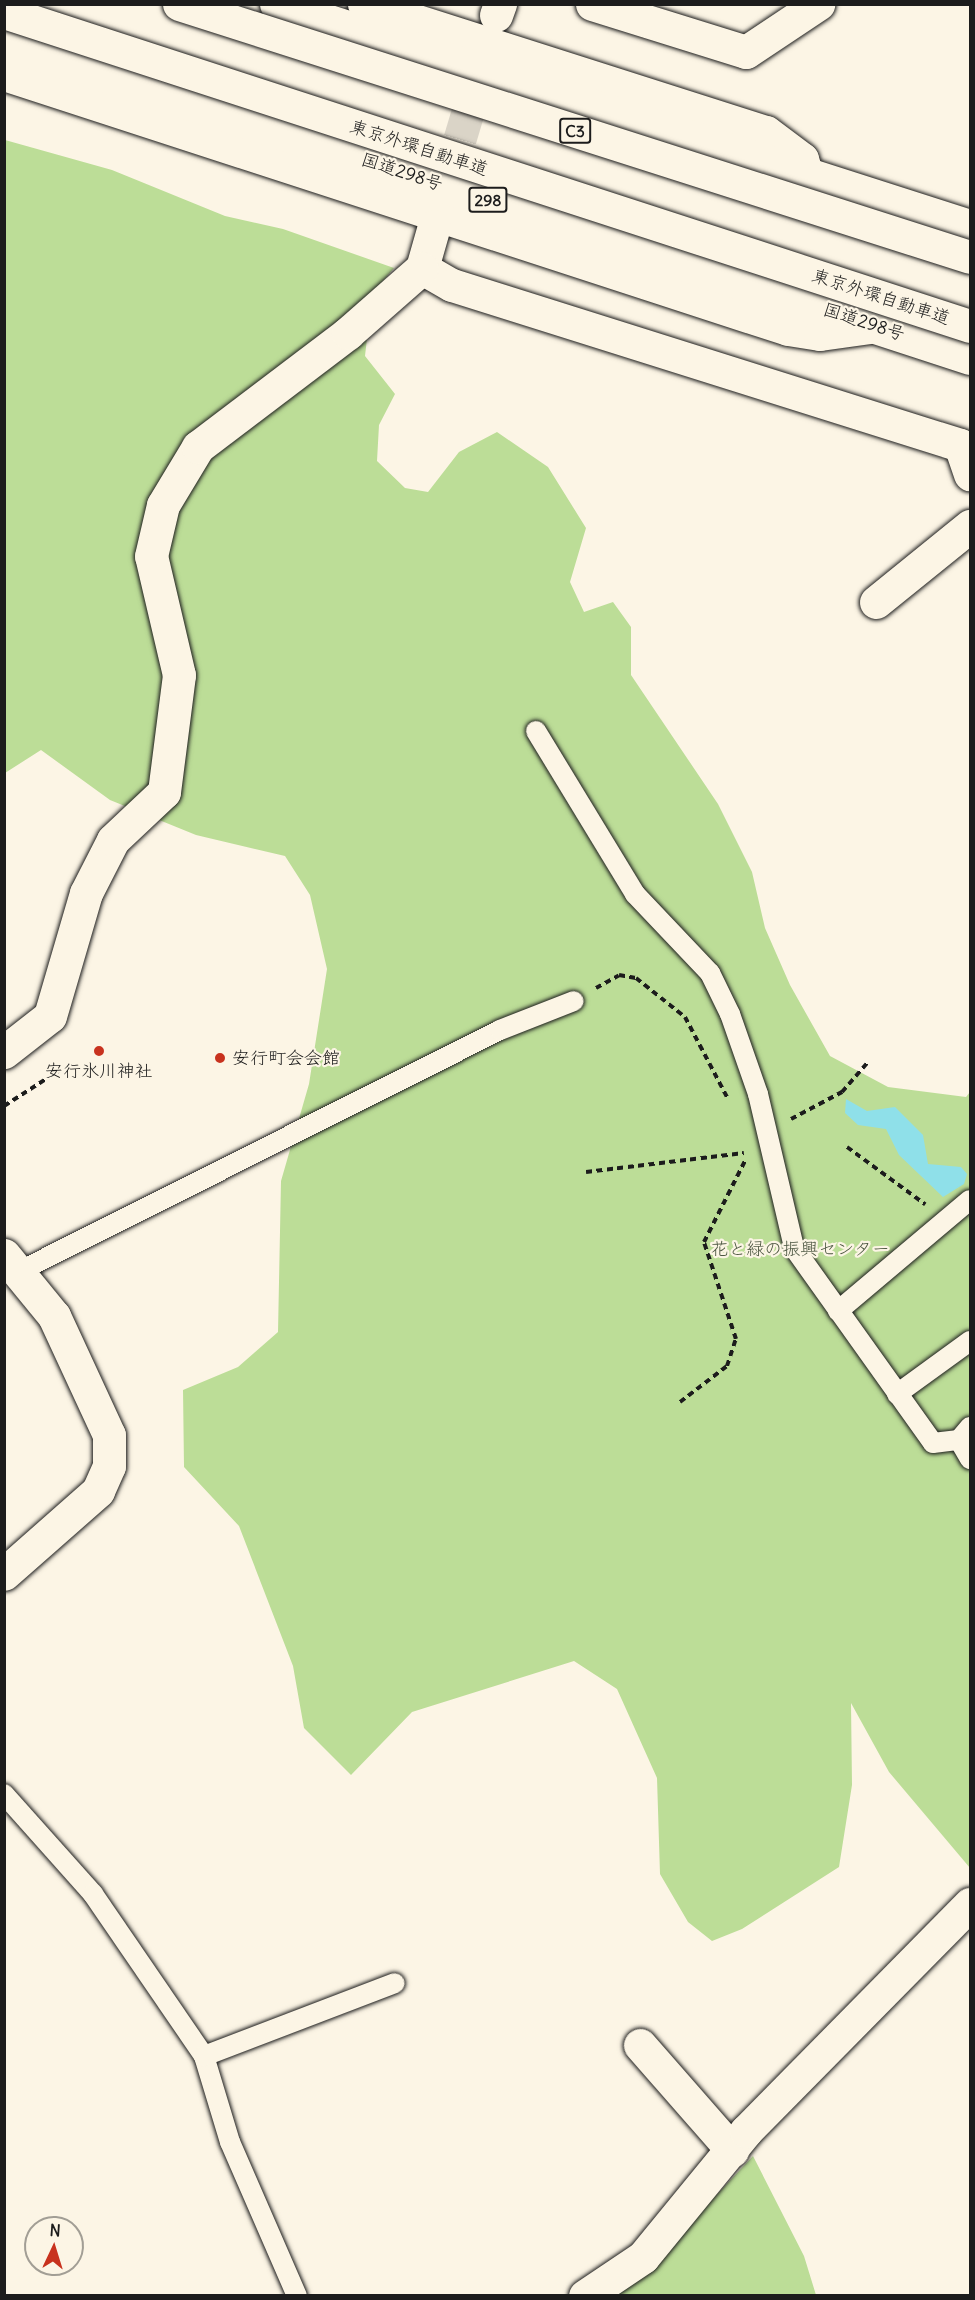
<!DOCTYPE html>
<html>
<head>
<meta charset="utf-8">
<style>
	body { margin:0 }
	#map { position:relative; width:975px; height:2300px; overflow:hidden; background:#fcf5e5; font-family:Delius,"Klee One",sans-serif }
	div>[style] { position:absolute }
	.green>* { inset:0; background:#bcdd97 }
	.water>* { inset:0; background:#8fe0e9 }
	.minor-tunnel>* { height:33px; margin-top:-16.5px; transform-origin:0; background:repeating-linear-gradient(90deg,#dad4c7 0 33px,transparent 0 49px) }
	.path>* { height:4px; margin-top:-2px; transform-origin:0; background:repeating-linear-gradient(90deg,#1c1c1c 0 6px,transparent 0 10.5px) }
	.roads { filter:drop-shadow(0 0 2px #1c1c1c) drop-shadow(0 0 2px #1c1c1c) }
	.service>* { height:20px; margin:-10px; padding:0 10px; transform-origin:10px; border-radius:10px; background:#fcf5e5 }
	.minor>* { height:33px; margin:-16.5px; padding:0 16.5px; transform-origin:16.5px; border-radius:16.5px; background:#fcf5e5 }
	.trunk>* { height:33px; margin:-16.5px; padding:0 16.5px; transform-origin:16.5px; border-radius:16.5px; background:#fcf5e5 }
	.bridges { filter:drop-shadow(0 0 2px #1c1c1c) drop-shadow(0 0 2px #1c1c1c) }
	.motorway-bridge>* { height:33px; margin:-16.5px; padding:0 16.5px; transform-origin:16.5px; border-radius:16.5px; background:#fcf5e5 }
	.dots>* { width:16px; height:16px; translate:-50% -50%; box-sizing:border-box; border:3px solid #fcf5e5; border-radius:50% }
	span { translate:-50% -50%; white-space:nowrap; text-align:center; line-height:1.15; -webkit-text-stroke:4.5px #fcf5e5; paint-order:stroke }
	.shield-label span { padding:2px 4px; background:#fcf5e5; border:2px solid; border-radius:4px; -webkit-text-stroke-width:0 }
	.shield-label { font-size:16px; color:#1c1c1c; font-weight:700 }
	.street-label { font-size:18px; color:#1c1c1c }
	.poi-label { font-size:18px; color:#1c1c1c }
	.left { translate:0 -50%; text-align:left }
	.park-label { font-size:18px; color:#4c5641 }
	.frame { position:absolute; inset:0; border:6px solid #1c1c1c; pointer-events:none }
	.north { position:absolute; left:24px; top:2216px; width:60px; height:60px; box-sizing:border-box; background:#fcf5e5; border:2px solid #a29e95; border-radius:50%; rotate:4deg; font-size:16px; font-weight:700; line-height:24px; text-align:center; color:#1c1c1c }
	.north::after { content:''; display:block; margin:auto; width:21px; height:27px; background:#c8321e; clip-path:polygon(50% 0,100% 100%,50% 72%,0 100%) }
</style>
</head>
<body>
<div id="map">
	<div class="green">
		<i style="clip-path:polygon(5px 140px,112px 170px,225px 216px,283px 229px,394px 268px,372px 294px,365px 356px,395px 394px,379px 425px,377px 461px,405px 488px,428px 492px,459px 452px,497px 432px,548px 467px,586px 528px,570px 582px,584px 612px,613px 602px,631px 627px,631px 675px,718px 804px,752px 872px,765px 928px,790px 985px,830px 1056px,888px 1087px,966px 1097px,970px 1092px,970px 1868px,889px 1772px,851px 1703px,852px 1785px,839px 1867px,742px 1929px,712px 1941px,688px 1922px,660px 1874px,657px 1778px,617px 1689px,574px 1661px,412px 1712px,351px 1775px,304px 1728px,293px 1666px,239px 1526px,184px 1467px,183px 1390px,238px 1367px,278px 1332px,281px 1181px,309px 1084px,327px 969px,310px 895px,285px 856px,196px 835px,110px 800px,41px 750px,5px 773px)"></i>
		<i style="clip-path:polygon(753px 2156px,804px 2256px,816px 2295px,608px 2296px,647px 2269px)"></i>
	</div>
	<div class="water">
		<i style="clip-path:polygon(846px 1099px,867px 1111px,895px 1107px,923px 1135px,928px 1164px,961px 1167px,967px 1174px,964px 1184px,943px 1197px,899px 1155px,886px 1129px,858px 1125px,845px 1113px)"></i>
	</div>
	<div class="minor-tunnel">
		<i style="left:446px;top:186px;width:119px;rotate:-73.4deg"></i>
	</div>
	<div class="path">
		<i style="left:596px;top:988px;width:26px;rotate:-29deg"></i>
		<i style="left:619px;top:975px;width:17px;rotate:10deg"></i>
		<i style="left:636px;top:978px;width:63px;rotate:38.5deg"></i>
		<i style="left:685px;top:1017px;width:93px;rotate:62.3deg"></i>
		<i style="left:4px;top:1106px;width:70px;rotate:-32.8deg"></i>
		<i style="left:791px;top:1119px;width:58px;rotate:-27.9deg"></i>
		<i style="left:842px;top:1092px;width:40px;rotate:-49deg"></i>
		<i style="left:847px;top:1147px;width:97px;rotate:36.2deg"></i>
		<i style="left:586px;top:1172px;width:159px;rotate:-6.9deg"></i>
		<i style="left:680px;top:1402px;width:59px;rotate:-37.5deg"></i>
		<i style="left:727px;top:1366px;width:28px;rotate:-72deg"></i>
		<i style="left:736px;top:1339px;width:102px;rotate:-108.3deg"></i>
		<i style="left:704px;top:1242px;width:91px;rotate:-63.2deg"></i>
	</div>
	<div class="roads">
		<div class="service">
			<i style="left:536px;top:731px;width:191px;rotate:58.7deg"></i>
			<i style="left:635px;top:894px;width:109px;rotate:46.5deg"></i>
			<i style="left:710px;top:973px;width:46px;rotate:64deg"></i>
			<i style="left:730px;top:1014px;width:85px;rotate:70.7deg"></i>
			<i style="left:758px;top:1094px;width:158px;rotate:76.8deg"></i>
			<i style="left:794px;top:1248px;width:239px;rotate:54.5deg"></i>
			<i style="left:933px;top:1443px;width:26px;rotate:-7deg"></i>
			<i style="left:959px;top:1440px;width:17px;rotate:-50deg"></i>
			<i style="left:18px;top:1272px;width:539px;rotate:-26.66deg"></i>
			<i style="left:500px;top:1030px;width:79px;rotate:-21.4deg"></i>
			<i style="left:838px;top:1311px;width:172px;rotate:-40.1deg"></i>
			<i style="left:897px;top:1394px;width:90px;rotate:-36deg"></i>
			<i style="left:959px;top:1440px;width:22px;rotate:60deg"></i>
			<i style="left:4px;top:1794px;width:134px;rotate:48.3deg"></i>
			<i style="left:93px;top:1894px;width:196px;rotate:55.6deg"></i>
			<i style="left:204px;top:2056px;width:90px;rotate:73.2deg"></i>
			<i style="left:230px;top:2142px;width:168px;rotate:66.5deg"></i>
			<i style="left:204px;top:2056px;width:204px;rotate:-20.9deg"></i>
		</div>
		<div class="minor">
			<i style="left:364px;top:4px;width:422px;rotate:17.7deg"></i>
			<i style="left:766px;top:132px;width:45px;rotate:36.9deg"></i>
			<i style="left:802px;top:159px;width:17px;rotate:73deg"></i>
			<i style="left:592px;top:4px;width:161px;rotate:17.3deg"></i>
			<i style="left:746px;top:52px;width:87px;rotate:-33.7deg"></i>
			<i style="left:496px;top:15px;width:12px;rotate:-70deg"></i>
			<i style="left:4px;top:74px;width:824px;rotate:18.02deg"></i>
			<i style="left:788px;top:329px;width:32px;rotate:9deg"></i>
			<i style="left:820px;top:334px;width:58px;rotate:-8deg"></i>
			<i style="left:434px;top:226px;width:44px;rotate:105.9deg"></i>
			<i style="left:422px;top:268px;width:34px;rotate:30deg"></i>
			<i style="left:452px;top:285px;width:533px;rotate:17.48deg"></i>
			<i style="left:960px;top:445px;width:31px;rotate:71deg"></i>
			<i style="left:876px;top:602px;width:121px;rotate:-39deg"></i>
			<i style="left:4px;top:1052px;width:58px;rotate:-38deg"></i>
			<i style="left:50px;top:1016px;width:128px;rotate:-73.7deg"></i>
			<i style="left:86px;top:893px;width:59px;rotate:-63deg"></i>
			<i style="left:113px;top:840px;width:70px;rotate:-43.3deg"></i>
			<i style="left:164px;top:792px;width:118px;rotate:-82.7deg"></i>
			<i style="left:179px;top:675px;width:122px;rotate:-103.2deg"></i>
			<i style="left:151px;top:556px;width:52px;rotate:-76.8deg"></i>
			<i style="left:163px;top:505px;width:68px;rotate:-58.9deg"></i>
			<i style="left:198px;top:447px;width:188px;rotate:-37.2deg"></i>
			<i style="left:348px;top:333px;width:98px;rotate:-41.3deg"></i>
			<i style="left:4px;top:1255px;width:79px;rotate:50.7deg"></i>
			<i style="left:54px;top:1316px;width:131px;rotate:65.2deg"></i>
			<i style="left:109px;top:1435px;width:31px;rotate:90deg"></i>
			<i style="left:109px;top:1466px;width:27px;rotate:114deg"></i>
			<i style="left:98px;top:1491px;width:125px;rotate:138.6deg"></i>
			<i style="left:640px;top:2045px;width:140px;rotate:48.8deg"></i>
			<i style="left:585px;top:2296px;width:70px;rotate:-33.9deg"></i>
			<i style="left:643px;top:2257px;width:163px;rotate:-50.7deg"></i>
			<i style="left:746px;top:2131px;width:319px;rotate:-45.4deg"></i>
		</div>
		<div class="trunk">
			<i style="left:276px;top:4px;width:729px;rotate:17.74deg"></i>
			<i style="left:4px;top:43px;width:1016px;rotate:18.06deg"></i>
		</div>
	</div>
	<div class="bridges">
		<div class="motorway-bridge">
			<i style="left:179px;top:4px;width:830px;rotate:17.74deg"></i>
			<i style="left:4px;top:12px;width:1016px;rotate:18.01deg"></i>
		</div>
	</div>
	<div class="dots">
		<i style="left:99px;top:1051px;background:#c8321e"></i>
		<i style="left:220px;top:1058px;background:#c8321e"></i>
	</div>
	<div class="shield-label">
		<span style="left:575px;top:131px">C3</span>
		<span style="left:488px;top:200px">298</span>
	</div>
	<div class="street-label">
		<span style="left:419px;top:148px;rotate:18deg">東京外環自動車道</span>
		<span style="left:402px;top:172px;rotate:18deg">国道298号</span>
		<span style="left:881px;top:297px;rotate:18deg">東京外環自動車道</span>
		<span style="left:864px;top:322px;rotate:18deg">国道298号</span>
	</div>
	<div class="poi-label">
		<span class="left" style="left:232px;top:1058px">安行町会会館</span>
		<span style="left:99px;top:1071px">安行氷川神社</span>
	</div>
	<div class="park-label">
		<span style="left:800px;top:1249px">花と緑の振興センター</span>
	</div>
	<div class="frame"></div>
	<div class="north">N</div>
</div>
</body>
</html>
